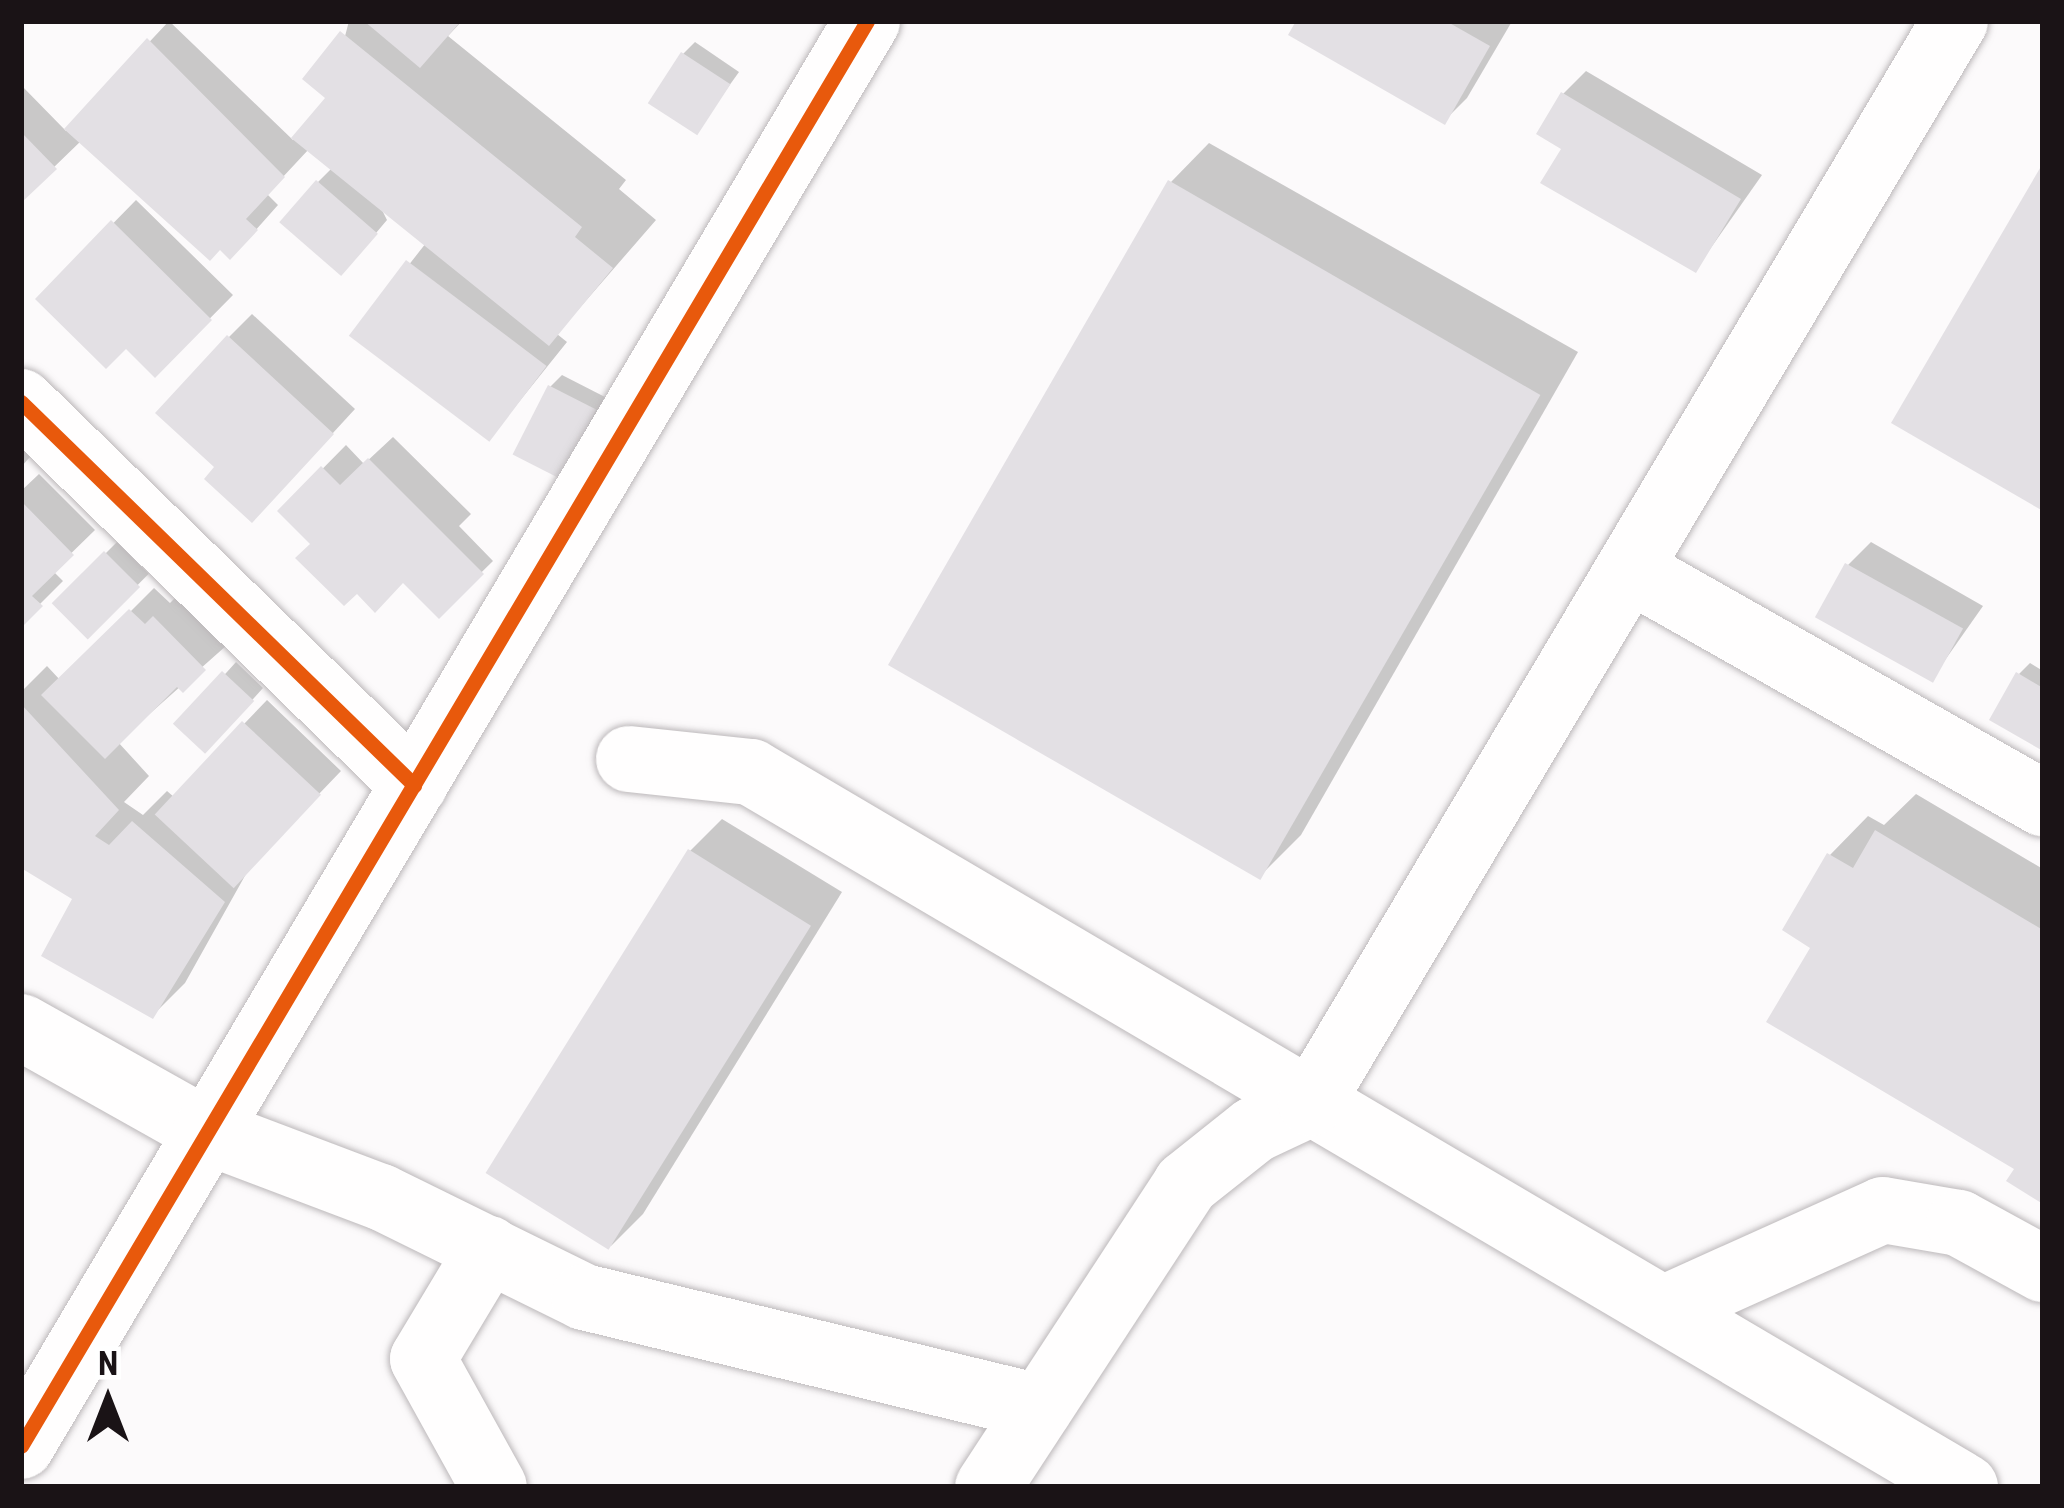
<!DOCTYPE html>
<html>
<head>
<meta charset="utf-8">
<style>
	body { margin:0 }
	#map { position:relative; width:2064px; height:1508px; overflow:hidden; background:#fcfafb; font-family:"Roboto Condensed",sans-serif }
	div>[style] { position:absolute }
	.shadow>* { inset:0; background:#0003; transform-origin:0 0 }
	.building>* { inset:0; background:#e3e0e4; transform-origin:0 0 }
	.roads { filter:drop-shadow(0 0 3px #bdb9bb) drop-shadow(0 0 3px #bdb9bb) }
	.minor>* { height:66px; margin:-33px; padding:0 33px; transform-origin:33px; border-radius:33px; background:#fffefe }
	.cycleway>* { height:15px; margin:-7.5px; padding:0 7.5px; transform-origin:7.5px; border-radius:7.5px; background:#e8590c }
	span { translate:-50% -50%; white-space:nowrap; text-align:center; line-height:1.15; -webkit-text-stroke:9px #fff; paint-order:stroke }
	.frame { position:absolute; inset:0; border:24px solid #1a1316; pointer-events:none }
	.north { position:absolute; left:48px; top:1340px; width:120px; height:120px; -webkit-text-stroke:9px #fff; paint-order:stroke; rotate:0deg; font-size:33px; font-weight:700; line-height:48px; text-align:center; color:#1a1316 }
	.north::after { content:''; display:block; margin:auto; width:42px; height:54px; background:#1a1316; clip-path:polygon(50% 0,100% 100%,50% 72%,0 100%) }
</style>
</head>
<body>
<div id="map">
	<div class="shadow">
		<i style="clip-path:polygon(169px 21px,293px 140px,329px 97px,349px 21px,462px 21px,448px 36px,626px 180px,619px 189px,656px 220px,557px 334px,567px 342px,490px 438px,353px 336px,426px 243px,380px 206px,387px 220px,354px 259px,318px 182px,332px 168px,309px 149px,267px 194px,278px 205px,253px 233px,82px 140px,21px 199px,21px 85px,66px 131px)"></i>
		<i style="clip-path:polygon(1300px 21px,1508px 21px,1511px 23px,1467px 98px,1444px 121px)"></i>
		<i style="clip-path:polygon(695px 42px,739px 72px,696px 132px,683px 54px)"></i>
		<i style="clip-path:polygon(1586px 71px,1762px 175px,1696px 269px,1565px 148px,1563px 94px)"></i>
		<i style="clip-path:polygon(1209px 143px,1578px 352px,1301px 835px,1262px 874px,1171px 182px)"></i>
		<i style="clip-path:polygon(136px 200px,233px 295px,155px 374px,126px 345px,39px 299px)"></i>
		<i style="clip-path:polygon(252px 314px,355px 409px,275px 496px,219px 467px,229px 337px)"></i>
		<i style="clip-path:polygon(562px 375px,605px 397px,571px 463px,550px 387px)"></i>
		<i style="clip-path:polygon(393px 437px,471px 514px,459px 526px,493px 561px,439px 614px,404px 580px,314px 544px,281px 511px,346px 445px,364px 464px)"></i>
		<i style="clip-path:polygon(21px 448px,30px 457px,21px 467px)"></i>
		<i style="clip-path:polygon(39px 474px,95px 530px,53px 571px,63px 581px,21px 623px,21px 491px)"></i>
		<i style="left:117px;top:542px;width:45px;height:86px;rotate:45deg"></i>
		<i style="clip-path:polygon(1871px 542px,1983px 606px,1931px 680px,1848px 565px)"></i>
		<i style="clip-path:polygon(154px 588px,170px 603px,178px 595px,227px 645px,118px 742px,149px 776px,124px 802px,143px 815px,167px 791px,174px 797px,267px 700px,341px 771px,251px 865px,185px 983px,152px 1016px,76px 898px,21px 864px,21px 692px,47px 666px,61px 681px)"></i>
		<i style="clip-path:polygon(236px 662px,263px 688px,218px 738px,179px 725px)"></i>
		<i style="clip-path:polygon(2030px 663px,2043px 671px,2043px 748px,2019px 674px)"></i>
		<i style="clip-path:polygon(1916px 794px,2043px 869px,2043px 1200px,1814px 947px,1830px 855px,1868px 816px,1884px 825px)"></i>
		<i style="clip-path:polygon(722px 819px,842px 892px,643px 1214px,611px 1246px,690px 851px)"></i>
	</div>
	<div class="building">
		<i style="clip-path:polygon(364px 21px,461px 21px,420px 68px)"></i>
		<i style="clip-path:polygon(1296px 21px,1446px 21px,1490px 46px,1445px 125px,1288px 35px)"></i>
		<i style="clip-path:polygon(340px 31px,582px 227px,575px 237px,613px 268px,549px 346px,291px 138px,325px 98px,302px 79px)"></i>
		<i style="clip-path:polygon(147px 38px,285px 177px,246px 219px,258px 230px,230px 260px,220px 250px,210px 261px,64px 129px)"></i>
		<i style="left:681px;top:52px;width:59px;height:61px;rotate:33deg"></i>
		<i style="clip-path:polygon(1561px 92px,1741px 199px,1696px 273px,1540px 183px,1561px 149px,1536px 134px)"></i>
		<i style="clip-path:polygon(21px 132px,57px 169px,21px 203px)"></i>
		<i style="clip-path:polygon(2043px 163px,2043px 511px,1891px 423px)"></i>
		<i style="left:316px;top:180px;width:82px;height:56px;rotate:41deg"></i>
		<i style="left:1168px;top:180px;width:430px;height:560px;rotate:30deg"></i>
		<i style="clip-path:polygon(111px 220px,212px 320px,155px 378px,126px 349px,106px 369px,35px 299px)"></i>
		<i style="left:406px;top:260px;width:176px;height:95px;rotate:37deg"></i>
		<i style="clip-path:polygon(227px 335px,334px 434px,252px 523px,204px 479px,214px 467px,155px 413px)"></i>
		<i style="left:548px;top:385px;width:54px;height:78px;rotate:27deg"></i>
		<i style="clip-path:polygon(368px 458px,484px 574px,439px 619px,403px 583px,375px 613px,357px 594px,344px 606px,295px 558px,310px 544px,277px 511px,321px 466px,340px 485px)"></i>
		<i style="clip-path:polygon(21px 501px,74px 555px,32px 596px,43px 606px,21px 628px)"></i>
		<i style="left:104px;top:551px;width:51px;height:74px;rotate:45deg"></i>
		<i style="left:1845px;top:563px;width:135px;height:62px;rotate:29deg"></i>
		<i style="clip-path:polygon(129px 609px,145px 624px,153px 616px,206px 670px,183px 693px,177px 687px,105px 759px,41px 695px)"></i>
		<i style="left:222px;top:671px;width:44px;height:72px;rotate:43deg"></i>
		<i style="clip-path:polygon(2016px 672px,2043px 688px,2043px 751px,1989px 720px)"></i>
		<i style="clip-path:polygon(21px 704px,119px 810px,95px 836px,109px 845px,132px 821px,225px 902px,153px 1019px,41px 956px,72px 899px,21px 868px)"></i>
		<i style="left:242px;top:721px;width:108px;height:128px;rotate:43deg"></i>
		<i style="clip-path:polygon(1875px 830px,2043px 930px,2043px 1204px,2006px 1181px,2014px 1169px,1766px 1022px,1810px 948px,1782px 930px,1827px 853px,1853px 868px)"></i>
		<i style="left:688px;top:849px;width:145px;height:382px;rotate:32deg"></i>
	</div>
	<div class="roads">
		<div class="minor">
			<i style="left:21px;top:402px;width:549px;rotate:44.26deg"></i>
			<i style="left:1629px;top:569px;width:476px;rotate:29.5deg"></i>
			<i style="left:629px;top:759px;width:123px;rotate:6.1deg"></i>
			<i style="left:751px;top:772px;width:1409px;rotate:30.5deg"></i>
			<i style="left:21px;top:1027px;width:212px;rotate:29.3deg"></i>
			<i style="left:206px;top:1131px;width:187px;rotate:20.7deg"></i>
			<i style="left:381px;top:1197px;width:226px;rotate:26.2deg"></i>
			<i style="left:584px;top:1297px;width:469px;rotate:13.6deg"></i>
			<i style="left:489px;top:1249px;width:128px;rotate:121deg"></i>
			<i style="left:423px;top:1359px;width:146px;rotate:61deg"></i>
			<i style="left:1663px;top:1309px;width:241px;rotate:-24.2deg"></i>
			<i style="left:1883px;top:1210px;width:77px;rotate:9.7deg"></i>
			<i style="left:1959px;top:1223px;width:96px;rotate:28.7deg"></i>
			<i style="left:21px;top:1446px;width:1657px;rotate:-59.3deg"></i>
			<i style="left:988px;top:1487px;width:362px;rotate:-56.8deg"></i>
			<i style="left:1186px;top:1184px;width:87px;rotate:-38.5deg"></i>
			<i style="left:1254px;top:1130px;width:63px;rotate:-25.3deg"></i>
			<i style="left:1311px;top:1103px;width:1259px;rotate:-59.24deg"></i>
		</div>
	</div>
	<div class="cycleway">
		<i style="left:21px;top:402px;width:549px;rotate:44.26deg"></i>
		<i style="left:21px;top:1446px;width:1657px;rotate:-59.3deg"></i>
	</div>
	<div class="frame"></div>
	<div class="north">N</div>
</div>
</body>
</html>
